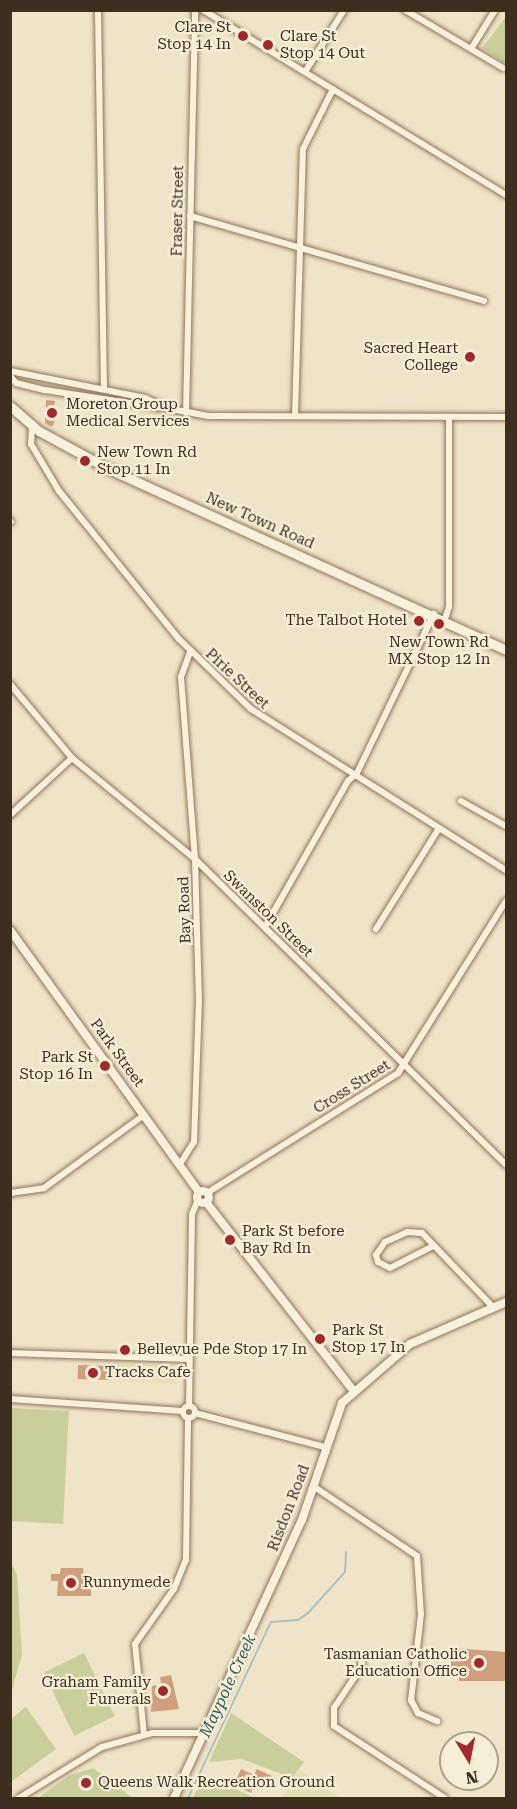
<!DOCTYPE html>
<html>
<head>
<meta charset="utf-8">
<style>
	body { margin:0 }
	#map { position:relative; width:517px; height:1809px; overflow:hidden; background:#f0e4c8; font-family:"Roboto Serif",serif }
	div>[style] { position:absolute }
	.farmland>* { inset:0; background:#e6deb5 }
	.green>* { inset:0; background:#c9cf9b; transform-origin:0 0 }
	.stream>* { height:2px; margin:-1px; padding:0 1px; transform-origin:1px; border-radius:1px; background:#a9c4bc }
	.building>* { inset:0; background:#cf9f7d; transform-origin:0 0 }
	.roads { filter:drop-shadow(0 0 2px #8d765c) drop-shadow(0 0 2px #8d765c) }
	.minor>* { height:6px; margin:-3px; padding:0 3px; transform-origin:3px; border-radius:3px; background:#faf1dc }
	.minor>.ring { margin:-3px; padding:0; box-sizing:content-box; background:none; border:6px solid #faf1dc; border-radius:50% }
	.tertiary>* { height:8px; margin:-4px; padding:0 4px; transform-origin:4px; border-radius:4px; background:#faf1dc }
	.tertiary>.ring { margin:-4px; padding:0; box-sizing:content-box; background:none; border:8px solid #faf1dc; border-radius:50% }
	.secondary>* { height:9px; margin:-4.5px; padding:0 4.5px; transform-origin:4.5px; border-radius:4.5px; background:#faf1dc }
	.dots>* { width:16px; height:16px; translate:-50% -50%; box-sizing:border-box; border:3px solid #f7eed8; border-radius:50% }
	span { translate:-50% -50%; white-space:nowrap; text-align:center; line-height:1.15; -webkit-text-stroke:4.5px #f7eed8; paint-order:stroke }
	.poi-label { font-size:15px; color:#3d2e20 }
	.right { translate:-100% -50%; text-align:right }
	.left { translate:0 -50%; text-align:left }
	.street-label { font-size:15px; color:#3d2e20 }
	.water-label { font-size:16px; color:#2f5d5a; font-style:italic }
	.frame { position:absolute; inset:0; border:12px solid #3d2e20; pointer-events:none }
	.north { position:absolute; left:439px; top:1731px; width:60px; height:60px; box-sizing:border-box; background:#f7eed8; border:2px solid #ada18e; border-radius:50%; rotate:170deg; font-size:16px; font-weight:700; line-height:24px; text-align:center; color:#3d2e20 }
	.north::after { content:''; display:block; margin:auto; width:21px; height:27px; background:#9e2a2b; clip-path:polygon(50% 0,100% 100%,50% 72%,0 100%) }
</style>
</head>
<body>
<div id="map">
	<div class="farmland">
		<i style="clip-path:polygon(109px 1364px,175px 1366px,177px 1384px,109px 1380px)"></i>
		<i style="clip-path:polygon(299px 1769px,340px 1798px,282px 1798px)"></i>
	</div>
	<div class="green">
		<i style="clip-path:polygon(506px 17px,506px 64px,482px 48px)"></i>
		<i style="left:10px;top:1408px;width:59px;height:113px;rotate:3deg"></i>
		<i style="clip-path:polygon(11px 1563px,17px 1574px,22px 1655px,11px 1693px)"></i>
		<i style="left:84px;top:1653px;width:70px;height:45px;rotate:64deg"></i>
		<i style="clip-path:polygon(26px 1707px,56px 1749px,11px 1782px,11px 1719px)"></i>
		<i style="clip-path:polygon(231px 1713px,304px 1762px,292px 1778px,242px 1759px,209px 1762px)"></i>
		<i style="clip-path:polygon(93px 1768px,133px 1798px,38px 1798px,70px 1775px)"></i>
		<i style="clip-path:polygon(204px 1775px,255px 1798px,193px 1798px)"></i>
	</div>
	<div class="stream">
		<i style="left:188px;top:1798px;width:195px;rotate:-64.8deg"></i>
		<i style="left:271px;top:1622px;width:27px;rotate:-4deg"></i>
		<i style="left:298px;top:1620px;width:12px;rotate:-35deg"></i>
		<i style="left:308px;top:1613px;width:55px;rotate:-47.9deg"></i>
		<i style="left:345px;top:1572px;width:20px;rotate:-87deg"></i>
	</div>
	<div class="building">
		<i style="clip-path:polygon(46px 400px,55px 401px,53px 413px,58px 414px,52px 427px,45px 423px)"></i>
		<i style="left:78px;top:1365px;width:31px;height:14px;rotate:2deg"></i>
		<i style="clip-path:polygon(61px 1568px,83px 1568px,84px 1584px,91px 1584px,91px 1596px,57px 1596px,58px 1581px,51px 1581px,51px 1574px,60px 1574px)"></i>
		<i style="clip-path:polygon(451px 1648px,507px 1652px,507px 1681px,459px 1681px,459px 1673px,451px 1673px)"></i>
		<i style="clip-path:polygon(171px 1675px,179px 1709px,151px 1712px,152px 1686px,161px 1685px,160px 1677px)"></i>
		<i style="clip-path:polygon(241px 1769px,254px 1775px,257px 1769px,272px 1776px,268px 1785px,256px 1782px,251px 1793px,234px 1785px)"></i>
	</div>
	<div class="roads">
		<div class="minor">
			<i style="left:98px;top:10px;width:379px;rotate:89.1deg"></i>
			<i style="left:203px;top:10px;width:355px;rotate:31.4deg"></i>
			<i style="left:405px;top:10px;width:114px;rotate:30.6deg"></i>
			<i style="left:471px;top:49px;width:46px;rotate:-58.4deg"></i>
			<i style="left:305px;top:72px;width:73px;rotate:-57.8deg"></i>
			<i style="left:190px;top:216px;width:306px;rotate:16.1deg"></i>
			<i style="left:10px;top:371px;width:138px;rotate:11.3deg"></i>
			<i style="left:145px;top:398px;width:23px;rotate:25deg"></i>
			<i style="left:166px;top:408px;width:43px;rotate:10.8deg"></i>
			<i style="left:208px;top:416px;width:298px;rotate:0.2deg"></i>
			<i style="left:10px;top:376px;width:9px;rotate:49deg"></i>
			<i style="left:16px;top:383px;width:30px;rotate:14deg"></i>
			<i style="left:45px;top:390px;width:118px;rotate:8.7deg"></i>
			<i style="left:186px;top:413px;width:403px;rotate:-88.7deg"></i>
			<i style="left:295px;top:416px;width:267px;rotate:-88.3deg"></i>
			<i style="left:303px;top:149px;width:67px;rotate:-63.4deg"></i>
			<i style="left:32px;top:427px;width:17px;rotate:93deg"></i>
			<i style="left:31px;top:444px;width:55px;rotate:59.2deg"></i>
			<i style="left:59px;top:491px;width:191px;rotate:51deg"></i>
			<i style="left:179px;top:639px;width:100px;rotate:44.2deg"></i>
			<i style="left:251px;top:709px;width:302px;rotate:32.3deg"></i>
			<i style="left:10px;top:521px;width:1px;rotate:45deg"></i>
			<i style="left:445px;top:619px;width:13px;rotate:-72deg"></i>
			<i style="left:449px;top:607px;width:190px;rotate:-90deg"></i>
			<i style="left:10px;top:684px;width:97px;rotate:50deg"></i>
			<i style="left:72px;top:758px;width:159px;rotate:39.4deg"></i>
			<i style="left:195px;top:859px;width:436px;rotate:44.5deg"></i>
			<i style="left:461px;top:801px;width:51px;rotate:29.1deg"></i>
			<i style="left:10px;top:815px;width:84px;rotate:-42.6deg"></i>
			<i style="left:265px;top:927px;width:168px;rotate:-60.4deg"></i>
			<i style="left:348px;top:781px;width:12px;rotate:-42deg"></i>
			<i style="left:357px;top:773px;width:177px;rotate:-64.2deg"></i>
			<i style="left:376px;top:929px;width:119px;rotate:-58deg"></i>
			<i style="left:180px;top:1164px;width:26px;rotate:-58deg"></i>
			<i style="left:194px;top:1142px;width:140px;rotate:-88deg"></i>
			<i style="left:199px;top:1002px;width:143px;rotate:-91.6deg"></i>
			<i style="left:195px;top:859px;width:183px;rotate:-94.4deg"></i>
			<i style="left:181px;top:677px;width:27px;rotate:-70deg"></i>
			<i style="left:10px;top:1193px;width:34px;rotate:-8deg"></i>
			<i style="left:44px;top:1188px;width:124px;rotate:-36.1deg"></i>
			<i style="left:207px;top:1193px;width:226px;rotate:-32.1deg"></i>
			<i style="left:398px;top:1073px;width:203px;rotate:-57.9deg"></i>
			<i style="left:433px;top:1246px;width:48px;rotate:152.9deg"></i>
			<i style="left:390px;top:1268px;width:13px;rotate:-153deg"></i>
			<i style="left:378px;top:1262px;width:7px;rotate:-106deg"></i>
			<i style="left:376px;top:1255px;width:16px;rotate:-55deg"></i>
			<i style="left:385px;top:1242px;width:24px;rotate:-24deg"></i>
			<i style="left:407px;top:1232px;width:15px;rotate:4deg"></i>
			<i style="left:422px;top:1233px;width:103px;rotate:46.2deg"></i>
			<i style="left:10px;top:1353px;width:179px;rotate:1.9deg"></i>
			<i style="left:10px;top:1399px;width:173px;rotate:4deg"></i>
			<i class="ring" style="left:183px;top:1406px;width:6px;height:6px"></i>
			<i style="left:189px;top:1406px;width:192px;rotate:-89.1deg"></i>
			<i style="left:192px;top:1214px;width:15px;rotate:-67deg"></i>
			<i style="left:195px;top:1413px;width:134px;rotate:14.7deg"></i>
			<i style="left:313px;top:1486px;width:125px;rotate:33.9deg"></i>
			<i style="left:417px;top:1556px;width:58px;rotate:86.1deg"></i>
			<i style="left:421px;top:1614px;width:87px;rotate:96.6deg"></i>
			<i style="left:411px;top:1700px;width:15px;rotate:62deg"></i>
			<i style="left:418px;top:1713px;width:21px;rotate:23deg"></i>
			<i style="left:361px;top:1657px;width:9px;rotate:84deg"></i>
			<i style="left:362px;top:1666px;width:50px;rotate:123.7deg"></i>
			<i style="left:334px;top:1708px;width:18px;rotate:90deg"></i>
			<i style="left:334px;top:1726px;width:132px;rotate:33deg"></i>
			<i style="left:144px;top:1735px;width:91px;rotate:-95.6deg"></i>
			<i style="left:135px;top:1644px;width:67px;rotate:-54.7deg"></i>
			<i style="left:174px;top:1589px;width:31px;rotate:-68deg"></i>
			<i style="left:186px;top:1560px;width:141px;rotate:-89.2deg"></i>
			<i style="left:19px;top:1798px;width:97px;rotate:-31.6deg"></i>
			<i style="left:102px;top:1747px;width:52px;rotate:-15.6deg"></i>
			<i style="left:152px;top:1733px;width:53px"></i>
		</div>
		<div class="tertiary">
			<i style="left:10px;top:930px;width:323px;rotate:54.2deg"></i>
			<i class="ring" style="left:197px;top:1191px;width:4px;height:4px"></i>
			<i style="left:206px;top:1202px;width:239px;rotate:52deg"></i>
			<i style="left:174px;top:1798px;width:306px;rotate:-65.3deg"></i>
			<i style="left:302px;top:1520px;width:124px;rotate:-71.1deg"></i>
			<i style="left:342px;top:1403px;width:90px;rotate:-40.9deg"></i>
			<i style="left:410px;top:1344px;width:105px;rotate:-23.6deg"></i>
		</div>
		<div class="secondary">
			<i style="left:10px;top:406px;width:38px;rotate:41deg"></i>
			<i style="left:39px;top:431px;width:80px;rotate:28.5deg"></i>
			<i style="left:109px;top:469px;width:436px;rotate:24.5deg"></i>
		</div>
	</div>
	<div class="dots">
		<i style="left:243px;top:36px;background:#9e2a2b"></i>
		<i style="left:268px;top:45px;background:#9e2a2b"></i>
		<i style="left:470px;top:357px;background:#9e2a2b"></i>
		<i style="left:52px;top:413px;background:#9e2a2b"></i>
		<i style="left:85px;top:461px;background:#9e2a2b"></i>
		<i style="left:419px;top:621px;background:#9e2a2b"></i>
		<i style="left:439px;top:624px;background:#9e2a2b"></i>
		<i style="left:105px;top:1066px;background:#9e2a2b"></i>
		<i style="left:230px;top:1240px;background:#9e2a2b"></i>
		<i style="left:320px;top:1339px;background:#9e2a2b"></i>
		<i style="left:125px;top:1350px;background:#9e2a2b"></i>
		<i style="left:93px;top:1373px;background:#9e2a2b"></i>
		<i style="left:71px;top:1583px;background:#9e2a2b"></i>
		<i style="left:479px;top:1663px;background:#9e2a2b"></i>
		<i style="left:163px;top:1691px;background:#9e2a2b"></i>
		<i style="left:86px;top:1783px;background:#9e2a2b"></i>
	</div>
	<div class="poi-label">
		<span class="right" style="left:231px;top:36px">Clare St<br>Stop 14 In</span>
		<span class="left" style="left:280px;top:45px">Clare St<br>Stop 14 Out</span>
		<span class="right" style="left:458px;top:357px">Sacred Heart<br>College</span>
		<span class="left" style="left:66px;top:413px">Moreton Group<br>Medical Services</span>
		<span class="left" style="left:97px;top:461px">New Town Rd<br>Stop 11 In</span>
		<span class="right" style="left:407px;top:621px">The Talbot Hotel</span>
		<span style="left:439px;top:651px">New Town Rd<br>MX Stop 12 In</span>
		<span class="right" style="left:93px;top:1066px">Park St<br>Stop 16 In</span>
		<span class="left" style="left:242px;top:1240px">Park St before<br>Bay Rd In</span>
		<span class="left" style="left:332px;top:1339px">Park St<br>Stop 17 In</span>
		<span class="left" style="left:137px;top:1350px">Bellevue Pde Stop 17 In</span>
		<span class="left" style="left:105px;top:1373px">Tracks Cafe</span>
		<span class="left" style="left:83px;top:1583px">Runnymede</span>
		<span class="right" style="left:467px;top:1663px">Tasmanian Catholic<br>Education Office</span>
		<span class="right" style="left:151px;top:1691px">Graham Family<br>Funerals</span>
		<span class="left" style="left:98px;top:1783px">Queens Walk Recreation Ground</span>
	</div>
	<div class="street-label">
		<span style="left:178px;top:211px;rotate:-89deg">Fraser Street</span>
		<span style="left:260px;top:521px;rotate:24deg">New Town Road</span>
		<span style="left:237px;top:679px;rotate:43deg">Pirie Street</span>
		<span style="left:185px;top:910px;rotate:-92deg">Bay Road</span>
		<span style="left:268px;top:914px;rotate:44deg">Swanston Street</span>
		<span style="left:117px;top:1053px;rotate:54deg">Park Street</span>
		<span style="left:352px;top:1087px;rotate:-32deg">Cross Street</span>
		<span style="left:289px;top:1508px;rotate:-69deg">Risdon Road</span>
	</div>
	<div class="water-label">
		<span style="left:228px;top:1686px;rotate:-65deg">Maypole Creek</span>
	</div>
	<div class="frame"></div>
	<div class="north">N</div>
</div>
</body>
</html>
